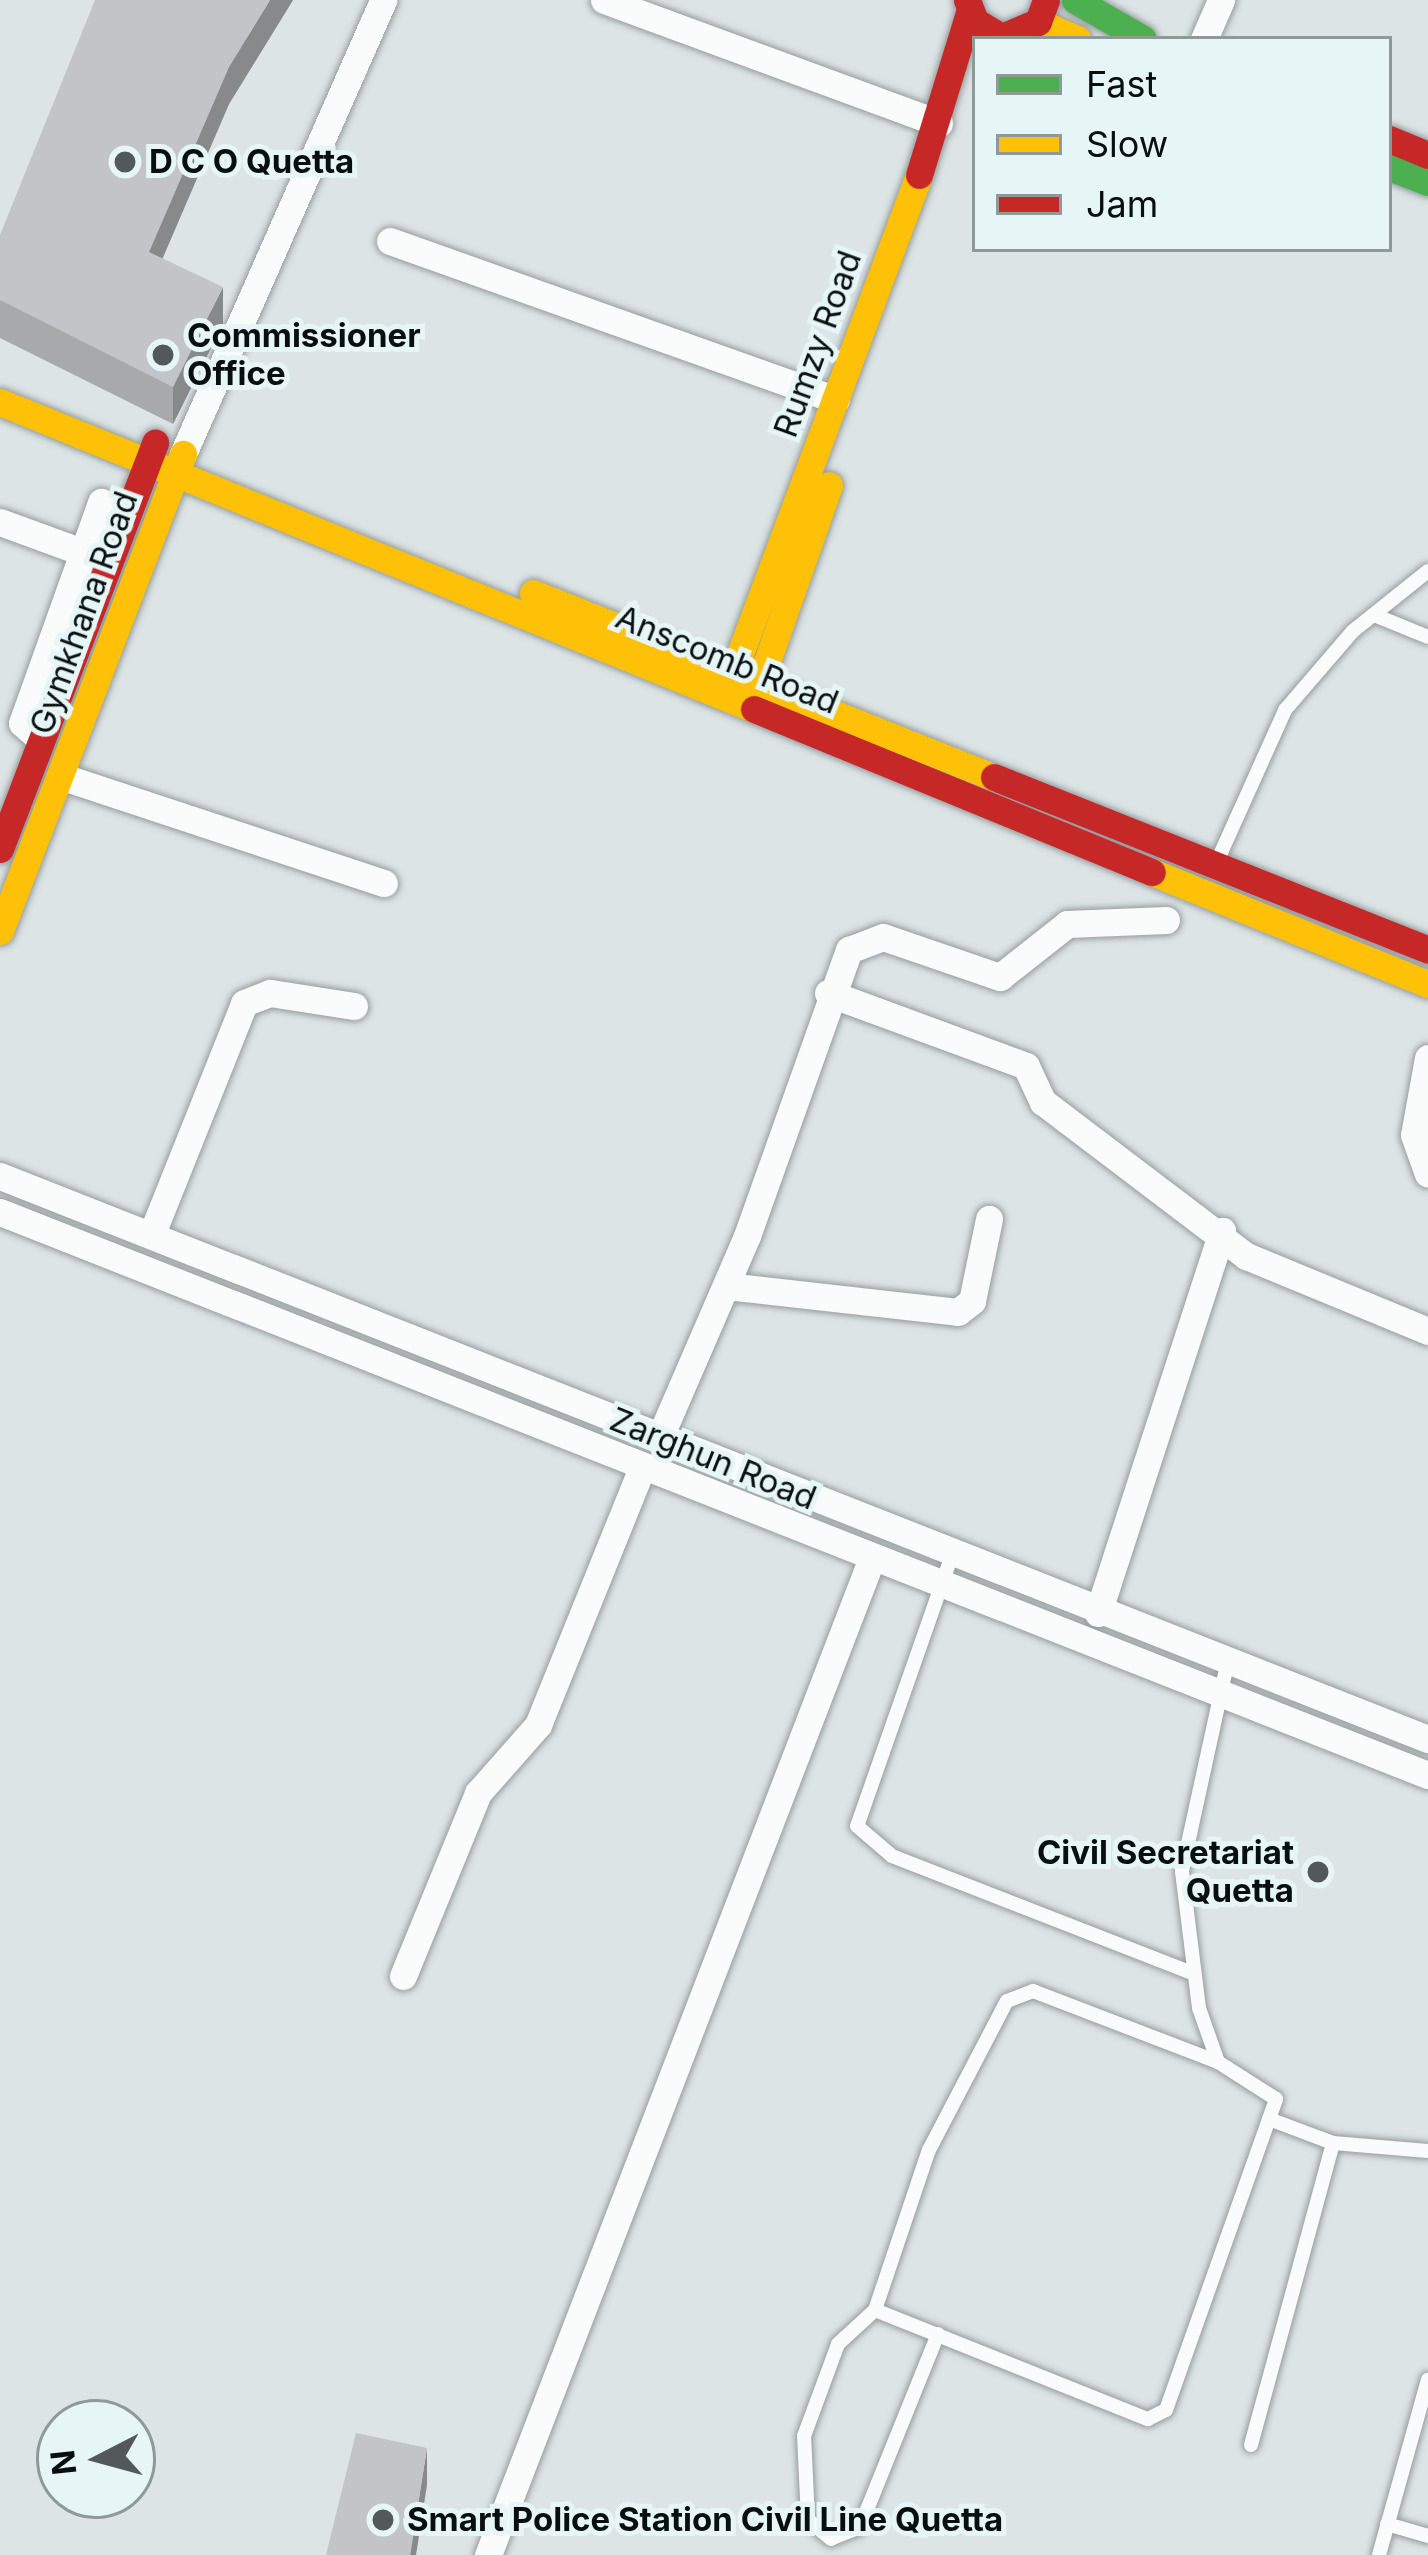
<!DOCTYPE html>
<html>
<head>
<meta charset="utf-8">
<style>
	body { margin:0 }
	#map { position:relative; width:1428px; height:2555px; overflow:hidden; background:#dce4e6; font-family:Inter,sans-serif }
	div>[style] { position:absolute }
	.roads { filter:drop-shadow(0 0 3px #979d9e) drop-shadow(0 0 3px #979d9e) }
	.lane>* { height:14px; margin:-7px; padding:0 7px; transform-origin:7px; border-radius:7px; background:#fafbfb }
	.street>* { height:27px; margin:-13.5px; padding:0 13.5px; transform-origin:13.5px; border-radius:13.5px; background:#fafbfb }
	.fast>* { height:27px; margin:-13.5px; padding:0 13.5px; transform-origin:13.5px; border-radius:13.5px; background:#4caf50 }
	.slow>* { height:27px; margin:-13.5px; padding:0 13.5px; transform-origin:13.5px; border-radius:13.5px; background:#ffc107 }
	.jam>* { height:27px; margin:-13.5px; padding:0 13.5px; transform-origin:13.5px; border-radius:13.5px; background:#c62828 }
	.wall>* { inset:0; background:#a7a9ab }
	.shaded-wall>* { inset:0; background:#88898b }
	.building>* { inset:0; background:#c2c4c7 }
	.dots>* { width:33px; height:33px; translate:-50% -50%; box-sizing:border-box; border:6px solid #e6f5f6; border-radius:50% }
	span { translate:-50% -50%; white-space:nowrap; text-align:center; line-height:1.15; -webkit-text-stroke:10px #e6f5f6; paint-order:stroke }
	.poi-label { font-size:33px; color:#090e0e; font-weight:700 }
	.left { translate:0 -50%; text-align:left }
	.right { translate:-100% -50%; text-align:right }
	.street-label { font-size:33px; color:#090e0e }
	.legend { position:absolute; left:972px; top:36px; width:420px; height:216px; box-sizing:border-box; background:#e6f5f6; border:3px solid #8e9999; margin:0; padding:15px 21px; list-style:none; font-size:36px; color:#090e0e }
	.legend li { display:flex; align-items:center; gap:24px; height:60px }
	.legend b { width:60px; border:3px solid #8e9999 }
	.north { position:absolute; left:36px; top:2399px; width:120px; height:120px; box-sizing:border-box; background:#e6f5f6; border:3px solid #8e9999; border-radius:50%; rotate:264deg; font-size:33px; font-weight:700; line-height:48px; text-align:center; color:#090e0e }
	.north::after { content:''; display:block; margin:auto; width:42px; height:54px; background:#53595a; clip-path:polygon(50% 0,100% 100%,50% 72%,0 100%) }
</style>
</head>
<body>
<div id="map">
	<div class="roads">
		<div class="lane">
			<i style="left:1374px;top:615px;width:58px;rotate:22.2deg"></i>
			<i style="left:1215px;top:866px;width:171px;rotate:-65.8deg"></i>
			<i style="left:1285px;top:710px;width:104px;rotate:-49.3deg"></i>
			<i style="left:1353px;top:631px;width:96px;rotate:-38.7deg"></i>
			<i style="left:952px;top:1555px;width:287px;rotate:109.3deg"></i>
			<i style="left:857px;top:1826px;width:46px;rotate:40.6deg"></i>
			<i style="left:892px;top:1856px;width:324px;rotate:21.3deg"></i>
			<i style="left:1269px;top:2119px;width:68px;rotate:20.6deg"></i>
			<i style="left:1333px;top:2143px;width:95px;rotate:4.8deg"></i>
			<i style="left:875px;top:2310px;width:294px;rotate:21.8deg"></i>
			<i style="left:1148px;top:2419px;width:20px;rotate:-27deg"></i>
			<i style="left:1166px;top:2410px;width:330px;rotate:-70.5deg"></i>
			<i style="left:1276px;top:2099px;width:69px;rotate:-147.5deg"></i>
			<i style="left:1218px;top:2062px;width:57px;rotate:-109.4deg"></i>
			<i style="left:1199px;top:2008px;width:138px;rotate:-97.1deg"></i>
			<i style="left:1182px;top:1871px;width:212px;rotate:-77.7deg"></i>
			<i style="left:938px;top:2334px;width:208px;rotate:112deg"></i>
			<i style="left:860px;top:2527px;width:31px;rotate:158deg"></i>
			<i style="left:831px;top:2539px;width:30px;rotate:-140deg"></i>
			<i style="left:808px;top:2520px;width:84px;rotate:-92.7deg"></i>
			<i style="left:804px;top:2436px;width:98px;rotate:-69.7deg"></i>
			<i style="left:838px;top:2344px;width:50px;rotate:-42.6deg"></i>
			<i style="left:875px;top:2310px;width:169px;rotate:-71.4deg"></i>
			<i style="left:929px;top:2150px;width:168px;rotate:-62.4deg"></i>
			<i style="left:1007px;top:2001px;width:28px;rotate:-21deg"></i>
			<i style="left:1033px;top:1991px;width:198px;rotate:21deg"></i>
			<i style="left:1251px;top:2445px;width:313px;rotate:-74.8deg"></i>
			<i style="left:1387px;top:2524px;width:43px;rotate:16.3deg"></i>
			<i style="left:1379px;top:2555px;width:182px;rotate:-74.4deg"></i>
		</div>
		<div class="street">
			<i style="left:604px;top:0;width:357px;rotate:20.2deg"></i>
			<i style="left:1204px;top:39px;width:43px;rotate:-66.4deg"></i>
			<i style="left:390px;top:241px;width:473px;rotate:19.6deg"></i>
			<i style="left:183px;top:454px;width:496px;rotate:-66.2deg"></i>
			<i style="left:0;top:522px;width:87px;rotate:20.1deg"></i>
			<i style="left:40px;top:739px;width:24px;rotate:-138deg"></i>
			<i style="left:22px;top:723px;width:235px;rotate:-70.3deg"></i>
			<i style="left:63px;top:777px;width:338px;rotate:18.3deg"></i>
			<i style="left:828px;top:993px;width:211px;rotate:20.2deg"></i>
			<i style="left:1026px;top:1066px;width:40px;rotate:65deg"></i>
			<i style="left:1043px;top:1102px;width:255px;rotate:37.2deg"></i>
			<i style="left:1246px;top:1256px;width:197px;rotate:22.4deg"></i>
			<i style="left:1428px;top:1058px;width:78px;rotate:100.3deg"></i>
			<i style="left:1414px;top:1135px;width:41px;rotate:70.3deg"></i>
			<i style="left:0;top:1176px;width:1535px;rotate:21.52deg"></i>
			<i style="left:0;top:1212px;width:1535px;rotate:21.52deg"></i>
			<i style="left:153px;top:1231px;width:245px;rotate:-68.2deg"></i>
			<i style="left:244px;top:1003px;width:28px;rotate:-21deg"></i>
			<i style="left:270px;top:993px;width:85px;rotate:8.8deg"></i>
			<i style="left:727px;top:1286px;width:232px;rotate:6.4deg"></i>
			<i style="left:958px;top:1312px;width:18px;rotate:-38deg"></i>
			<i style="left:972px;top:1301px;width:84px;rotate:-78.3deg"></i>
			<i style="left:660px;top:1437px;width:219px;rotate:-66.6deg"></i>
			<i style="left:747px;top:1236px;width:304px;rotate:-70.4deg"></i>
			<i style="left:849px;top:950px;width:36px;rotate:-21deg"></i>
			<i style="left:883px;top:937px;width:124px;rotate:18.9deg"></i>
			<i style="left:1000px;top:977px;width:85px;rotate:-38.3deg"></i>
			<i style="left:1067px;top:924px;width:99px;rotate:-2.3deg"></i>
			<i style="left:1098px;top:1613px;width:402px;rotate:-72deg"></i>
			<i style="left:403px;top:1976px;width:198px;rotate:-67.7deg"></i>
			<i style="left:478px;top:1793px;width:91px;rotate:-48.6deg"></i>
			<i style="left:538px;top:1725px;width:278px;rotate:-68deg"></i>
			<i style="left:488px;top:2555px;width:1068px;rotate:-68.94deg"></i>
		</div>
		<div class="fast">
			<i style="left:1075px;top:0;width:78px;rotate:29.8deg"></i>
			<i style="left:1389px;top:167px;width:42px;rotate:21deg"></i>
		</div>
		<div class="slow">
			<i style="left:1038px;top:22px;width:43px;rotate:23.6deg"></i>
			<i style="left:0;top:402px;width:814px;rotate:22.15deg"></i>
			<i style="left:533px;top:593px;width:496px;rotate:21.8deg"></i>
			<i style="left:725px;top:694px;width:554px;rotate:-69.5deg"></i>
			<i style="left:752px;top:704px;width:232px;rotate:-70.6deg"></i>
			<i style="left:1152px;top:872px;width:298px;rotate:22.1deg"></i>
			<i style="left:0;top:931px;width:511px;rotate:-69.01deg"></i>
		</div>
		<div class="jam">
			<i style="left:967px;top:0;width:22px;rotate:69deg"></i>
			<i style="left:975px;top:21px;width:31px;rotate:31deg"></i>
			<i style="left:1002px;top:37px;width:39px;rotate:-23deg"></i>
			<i style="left:1038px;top:22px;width:23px;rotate:-70deg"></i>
			<i style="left:1389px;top:139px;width:42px;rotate:22.3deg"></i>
			<i style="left:919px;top:175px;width:170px;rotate:-72.9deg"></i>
			<i style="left:754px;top:709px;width:430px;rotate:22.3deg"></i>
			<i style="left:994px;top:777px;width:467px;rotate:21.7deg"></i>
			<i style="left:0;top:849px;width:435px;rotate:-69.1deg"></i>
		</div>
	</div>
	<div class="wall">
		<i style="clip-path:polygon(293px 0,229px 104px,162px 259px,223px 324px,173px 424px,0 338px,0 235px)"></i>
	</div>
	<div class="shaded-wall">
		<i style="clip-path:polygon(270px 0,293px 0,229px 104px,149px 290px,149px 252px,229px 67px)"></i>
		<i style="clip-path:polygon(223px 287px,223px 324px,173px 424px,173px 387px)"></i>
		<i style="clip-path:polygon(427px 2448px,427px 2485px,416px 2555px,410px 2555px)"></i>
	</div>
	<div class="building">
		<i style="clip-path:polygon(95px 0,270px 0,229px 67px,149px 252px,223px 287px,173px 387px,0 300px,0 235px)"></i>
		<i style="clip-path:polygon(356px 2433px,427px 2448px,410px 2555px,326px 2555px)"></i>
	</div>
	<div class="dots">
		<i style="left:125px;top:162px;background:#53595a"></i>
		<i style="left:163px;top:355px;background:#53595a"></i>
		<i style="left:1318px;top:1872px;background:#53595a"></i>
		<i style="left:383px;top:2520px;background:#53595a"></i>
	</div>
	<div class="poi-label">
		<span class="left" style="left:149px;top:162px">D C O Quetta</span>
		<span class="left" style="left:187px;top:355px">Commissioner<br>Office</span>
		<span class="right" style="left:1294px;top:1872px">Civil Secretariat<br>Quetta</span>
		<span class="left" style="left:407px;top:2520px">Smart Police Station Civil Line Quetta</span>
	</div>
	<div class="street-label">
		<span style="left:818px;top:344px;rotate:-70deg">Rumzy Road</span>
		<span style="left:84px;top:613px;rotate:-70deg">Gymkhana Road</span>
		<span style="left:727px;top:660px;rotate:22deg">Anscomb Road</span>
		<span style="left:713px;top:1459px;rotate:22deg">Zarghun Road</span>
	</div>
	<ul class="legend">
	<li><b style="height:15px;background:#4caf50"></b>Fast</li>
	<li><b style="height:15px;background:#ffc107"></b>Slow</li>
	<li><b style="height:15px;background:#c62828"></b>Jam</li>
	</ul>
	<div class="north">N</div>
</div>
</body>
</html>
